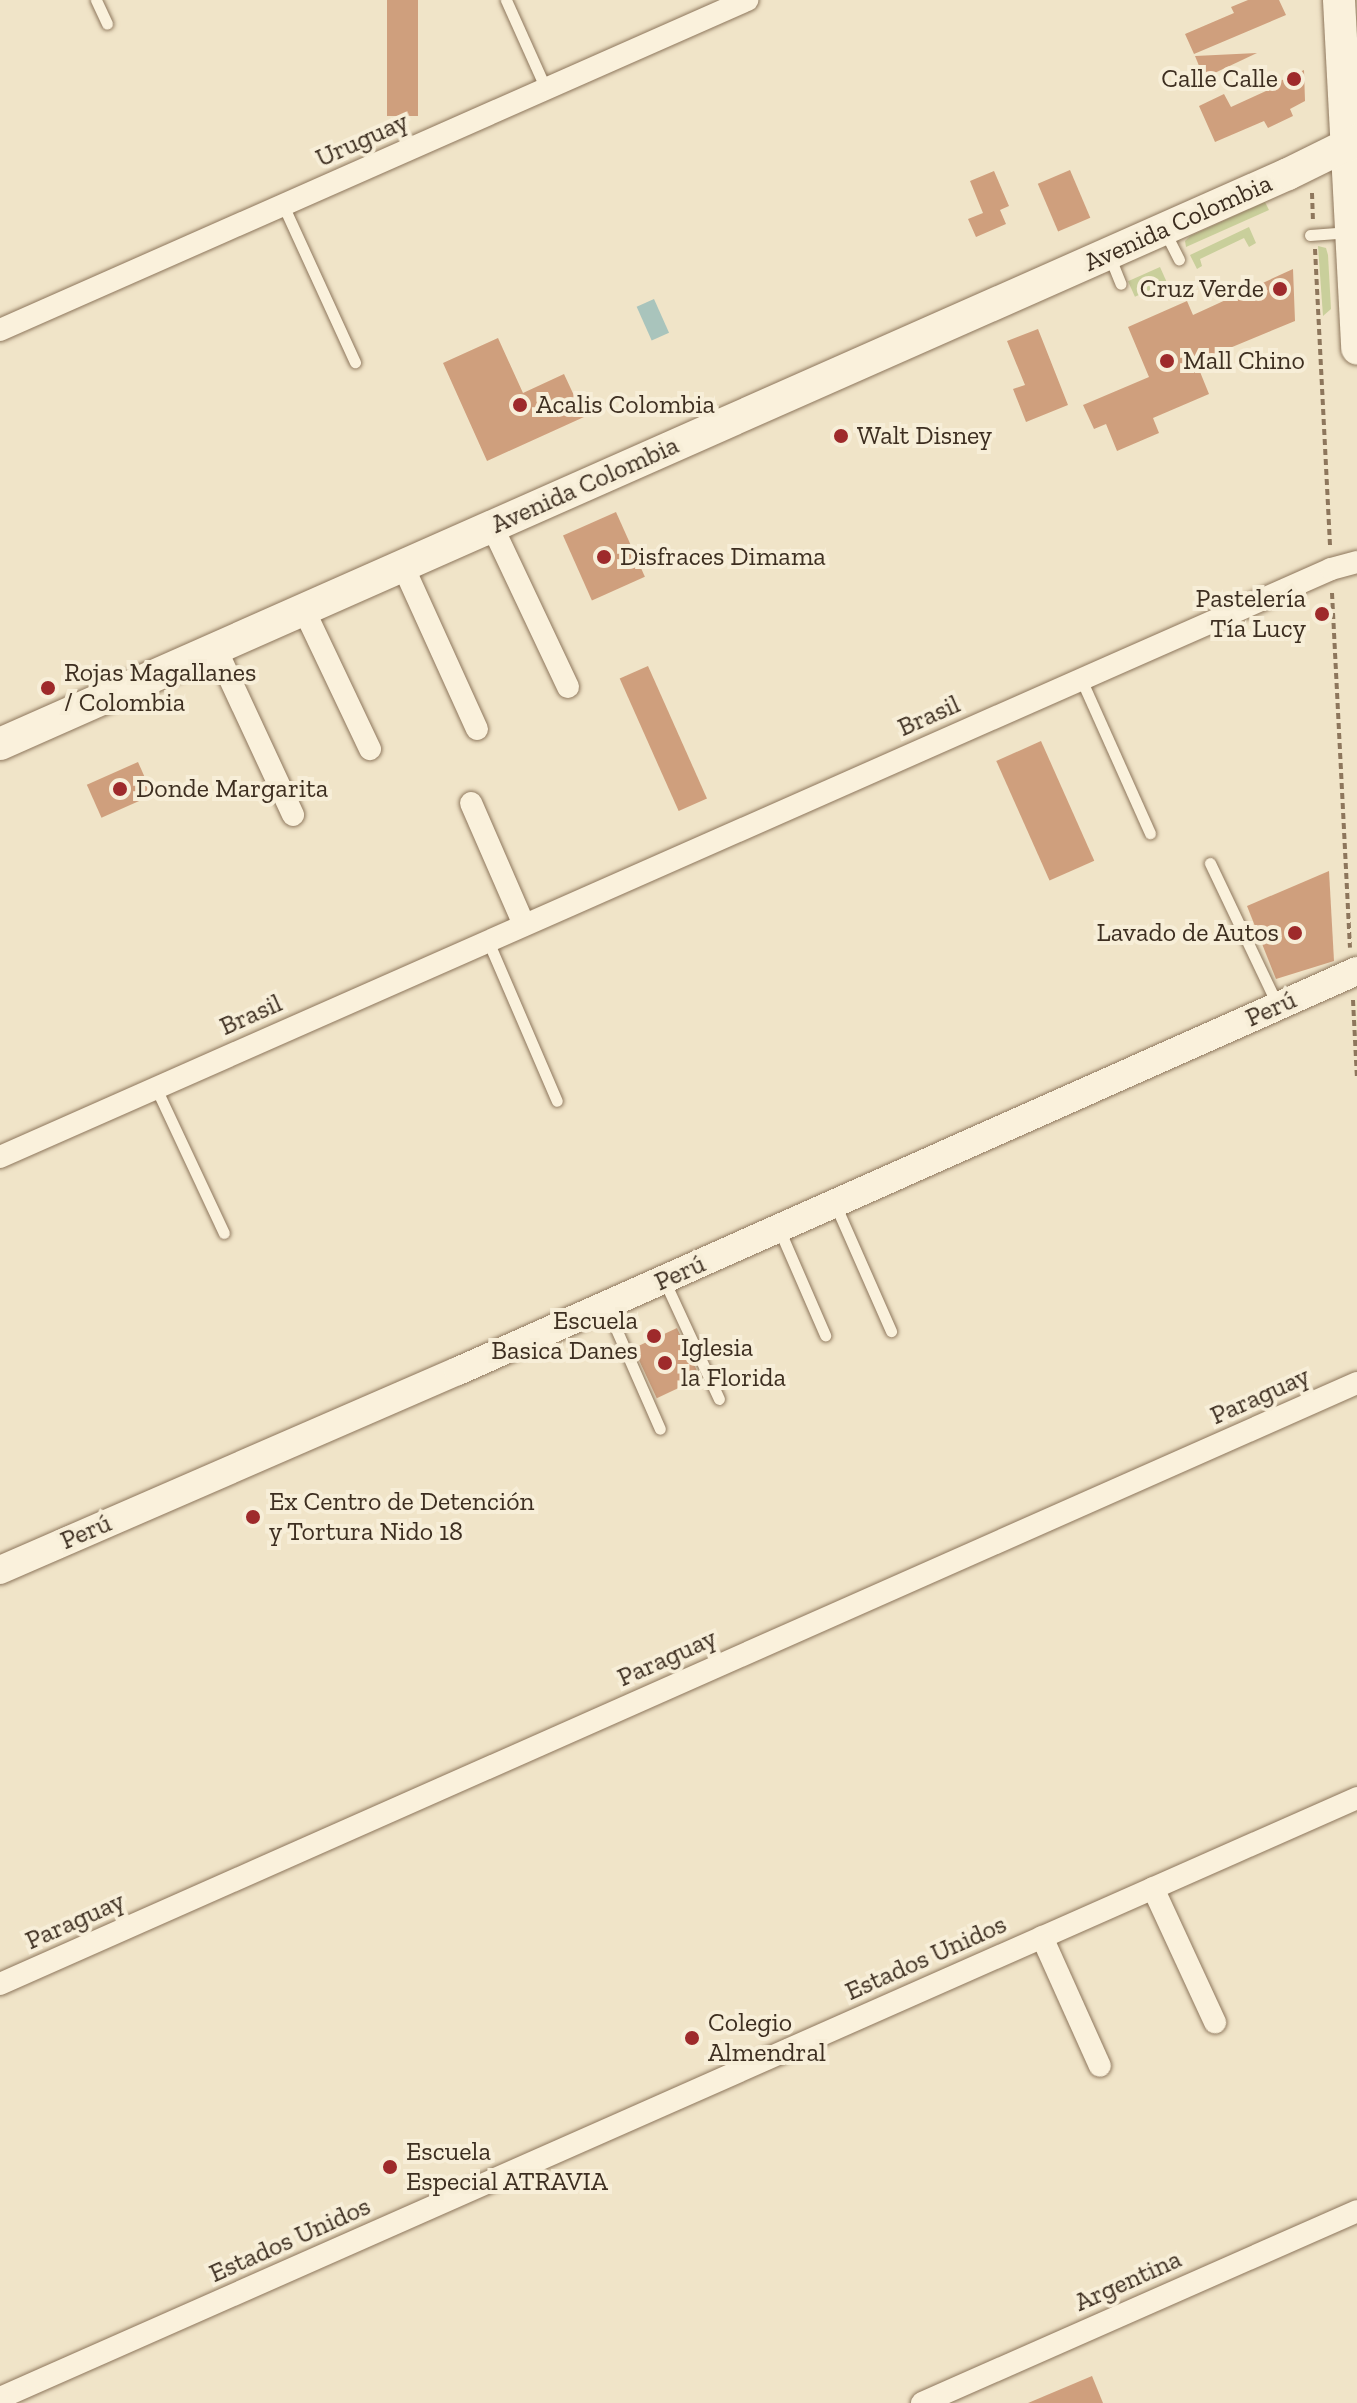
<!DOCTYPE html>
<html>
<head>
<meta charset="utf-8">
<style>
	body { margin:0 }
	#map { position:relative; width:1357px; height:2403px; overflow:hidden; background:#f0e4c8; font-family:"Zilla Slab",serif }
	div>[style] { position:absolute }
	.green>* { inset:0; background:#c9cf9b; transform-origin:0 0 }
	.water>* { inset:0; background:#a9c4bc; transform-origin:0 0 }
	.building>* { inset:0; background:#cf9f7d; transform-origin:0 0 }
	.path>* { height:4px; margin-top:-2px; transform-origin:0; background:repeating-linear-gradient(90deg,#8d765c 0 6px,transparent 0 10px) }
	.roads { filter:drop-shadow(0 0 2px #8d765c) drop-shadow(0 0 2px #8d765c) }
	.service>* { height:11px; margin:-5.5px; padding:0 5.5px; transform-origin:5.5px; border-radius:5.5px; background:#faf1dc }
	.minor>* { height:22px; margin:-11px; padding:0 11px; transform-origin:11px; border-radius:11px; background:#faf1dc }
	.tertiary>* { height:28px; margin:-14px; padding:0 14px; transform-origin:14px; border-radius:14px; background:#faf1dc }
	.secondary>* { height:32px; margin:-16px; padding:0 16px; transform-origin:16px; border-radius:16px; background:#faf1dc }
	.dots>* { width:22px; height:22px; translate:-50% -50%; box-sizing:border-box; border:4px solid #f7eed8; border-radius:50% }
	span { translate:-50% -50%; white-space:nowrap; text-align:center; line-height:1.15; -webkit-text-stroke:8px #f7eed8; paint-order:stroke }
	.poi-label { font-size:26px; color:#3d2e20 }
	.right { translate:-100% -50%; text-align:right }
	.left { translate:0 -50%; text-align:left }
	.street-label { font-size:26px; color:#3d2e20 }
</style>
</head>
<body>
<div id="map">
	<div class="green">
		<i style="clip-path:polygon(1265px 202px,1269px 210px,1186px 247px,1185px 241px,1190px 236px)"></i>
		<i style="clip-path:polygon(1249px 227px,1256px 243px,1249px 247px,1244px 238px,1200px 259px,1202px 266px,1197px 269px,1190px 255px)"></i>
		<i style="clip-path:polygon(1318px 246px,1326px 248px,1328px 255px,1331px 309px,1323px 316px)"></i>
		<i style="left:1160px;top:267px;width:17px;height:35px;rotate:66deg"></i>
	</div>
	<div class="water">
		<i style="left:654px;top:299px;width:37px;height:19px;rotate:66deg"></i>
	</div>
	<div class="building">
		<i style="left:387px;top:0;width:31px;height:116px"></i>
		<i style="clip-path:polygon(1248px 0,1279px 0,1286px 15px,1194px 54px,1185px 34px,1234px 13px,1231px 7px)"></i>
		<i style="clip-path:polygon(1257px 53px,1204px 78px,1195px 56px)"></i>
		<i style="clip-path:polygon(1304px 70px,1305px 101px,1290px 109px,1293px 116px,1268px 128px,1264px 121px,1215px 142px,1199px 106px,1224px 94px,1231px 107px,1281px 84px,1280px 81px)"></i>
		<i style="left:1070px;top:170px;width:52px;height:35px;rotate:67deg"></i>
		<i style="clip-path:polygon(994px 171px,1009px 206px,1000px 210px,1006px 224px,976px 237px,968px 219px,983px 213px,970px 181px)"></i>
		<i style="clip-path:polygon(1293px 269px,1295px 321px,1196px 362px,1209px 394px,1153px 418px,1159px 433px,1117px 451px,1106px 424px,1094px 429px,1083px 405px,1149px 377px,1128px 327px,1187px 301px,1193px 315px)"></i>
		<i style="clip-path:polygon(1038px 329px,1068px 405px,1026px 422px,1013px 389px,1025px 385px,1007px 341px)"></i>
		<i style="clip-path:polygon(498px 338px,523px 393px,564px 374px,584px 417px,487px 461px,443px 363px)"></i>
		<i style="left:616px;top:512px;width:71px;height:58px;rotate:66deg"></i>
		<i style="left:648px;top:666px;width:145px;height:31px;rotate:66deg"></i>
		<i style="left:1041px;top:741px;width:131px;height:49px;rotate:66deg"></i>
		<i style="left:138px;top:762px;width:36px;height:56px;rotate:66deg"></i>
		<i style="clip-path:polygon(1329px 871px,1334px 961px,1276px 979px,1247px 906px)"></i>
		<i style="left:677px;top:1328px;width:55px;height:48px;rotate:65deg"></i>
		<i style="clip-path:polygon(1092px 2376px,1103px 2403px,1028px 2403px)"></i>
	</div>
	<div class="path">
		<i style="left:1312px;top:193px;width:28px;rotate:88deg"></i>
		<i style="left:1315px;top:249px;width:299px;rotate:87.1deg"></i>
		<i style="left:1332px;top:593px;width:355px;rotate:87.1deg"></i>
		<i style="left:1353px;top:1000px;width:78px;rotate:87.1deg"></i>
	</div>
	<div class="roads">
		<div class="service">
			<i style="left:96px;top:0;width:26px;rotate:65deg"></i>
			<i style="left:506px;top:0;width:98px;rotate:65.8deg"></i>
			<i style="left:283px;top:205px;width:173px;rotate:65.4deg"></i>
			<i style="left:1164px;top:230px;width:33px;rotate:63deg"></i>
			<i style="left:1310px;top:235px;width:40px;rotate:-4.3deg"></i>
			<i style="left:1109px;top:255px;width:31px;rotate:68deg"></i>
			<i style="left:1081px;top:679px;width:169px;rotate:65.9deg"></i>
			<i style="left:1210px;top:863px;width:158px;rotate:64.6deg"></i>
			<i style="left:488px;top:941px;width:174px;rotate:66.7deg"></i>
			<i style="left:156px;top:1088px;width:160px;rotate:64.9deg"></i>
			<i style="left:835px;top:1204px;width:139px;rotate:66.2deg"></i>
			<i style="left:779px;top:1229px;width:116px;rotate:66.5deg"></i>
			<i style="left:664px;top:1280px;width:131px;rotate:65.2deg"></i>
			<i style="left:606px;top:1306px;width:134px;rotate:66.3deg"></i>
		</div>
		<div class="minor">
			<i style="left:0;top:330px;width:817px;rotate:-23.83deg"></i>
			<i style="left:492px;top:526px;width:178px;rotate:64.7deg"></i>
			<i style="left:403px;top:566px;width:179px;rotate:65.6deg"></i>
			<i style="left:304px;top:610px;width:154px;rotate:64.6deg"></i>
			<i style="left:216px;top:649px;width:183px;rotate:65.1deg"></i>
			<i style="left:471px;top:803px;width:133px;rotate:66.5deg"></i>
			<i style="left:0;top:1157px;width:1455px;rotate:-23.83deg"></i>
			<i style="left:1331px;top:569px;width:27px;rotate:-15deg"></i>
			<i style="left:1153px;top:1888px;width:148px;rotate:65.2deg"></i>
			<i style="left:1042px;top:1937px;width:141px;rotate:65.8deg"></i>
			<i style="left:0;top:1984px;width:1484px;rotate:-23.89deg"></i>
			<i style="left:0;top:2398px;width:1484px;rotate:-23.85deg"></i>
			<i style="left:922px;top:2403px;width:475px;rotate:-23.8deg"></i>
		</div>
		<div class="tertiary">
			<i style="left:0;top:1570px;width:499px;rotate:-23.5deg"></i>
			<i style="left:458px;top:1371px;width:984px;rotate:-23.99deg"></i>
		</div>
		<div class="secondary">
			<i style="left:1339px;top:0;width:349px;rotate:87deg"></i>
			<i style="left:0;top:744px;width:1408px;rotate:-23.87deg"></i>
			<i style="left:1288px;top:174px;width:77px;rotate:-26.2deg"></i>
		</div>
	</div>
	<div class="dots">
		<i style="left:1294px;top:79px;background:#9e2a2b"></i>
		<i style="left:1280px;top:289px;background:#9e2a2b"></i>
		<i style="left:1167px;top:361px;background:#9e2a2b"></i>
		<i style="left:520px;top:405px;background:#9e2a2b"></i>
		<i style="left:841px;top:436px;background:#9e2a2b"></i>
		<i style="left:604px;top:557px;background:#9e2a2b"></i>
		<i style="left:1322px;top:614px;background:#9e2a2b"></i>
		<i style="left:48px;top:688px;background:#9e2a2b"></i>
		<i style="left:120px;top:789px;background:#9e2a2b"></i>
		<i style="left:1295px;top:933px;background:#9e2a2b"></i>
		<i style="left:654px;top:1336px;background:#9e2a2b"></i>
		<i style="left:665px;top:1363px;background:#9e2a2b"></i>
		<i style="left:253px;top:1517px;background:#9e2a2b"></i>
		<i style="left:692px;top:2038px;background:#9e2a2b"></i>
		<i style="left:390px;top:2167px;background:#9e2a2b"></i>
	</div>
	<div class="poi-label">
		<span class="right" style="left:1278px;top:79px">Calle Calle</span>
		<span class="right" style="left:1264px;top:289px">Cruz Verde</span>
		<span class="left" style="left:1183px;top:361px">Mall Chino</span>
		<span class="left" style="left:536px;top:405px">Acalis Colombia</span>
		<span class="left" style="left:857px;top:436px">Walt Disney</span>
		<span class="left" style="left:620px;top:557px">Disfraces Dimama</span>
		<span class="right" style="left:1306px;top:614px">Pastelería<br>Tía Lucy</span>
		<span class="left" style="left:64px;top:688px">Rojas Magallanes<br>/ Colombia</span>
		<span class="left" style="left:136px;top:789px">Donde Margarita</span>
		<span class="right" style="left:1279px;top:933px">Lavado de Autos</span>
		<span class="right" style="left:638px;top:1336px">Escuela<br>Basica Danes</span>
		<span class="left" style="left:681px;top:1363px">Iglesia<br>la Florida</span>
		<span class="left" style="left:269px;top:1517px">Ex Centro de Detención<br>y Tortura Nido 18</span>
		<span class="left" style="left:708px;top:2038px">Colegio<br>Almendral</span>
		<span class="left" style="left:406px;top:2167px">Escuela<br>Especial ATRAVIA</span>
	</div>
	<div class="street-label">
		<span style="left:362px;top:140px;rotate:-24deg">Uruguay</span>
		<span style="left:1178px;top:223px;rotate:-24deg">Avenida Colombia</span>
		<span style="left:585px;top:485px;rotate:-24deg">Avenida Colombia</span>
		<span style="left:929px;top:716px;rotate:-24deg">Brasil</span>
		<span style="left:1271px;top:1009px;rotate:-24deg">Perú</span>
		<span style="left:251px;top:1015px;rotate:-24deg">Brasil</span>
		<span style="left:680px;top:1273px;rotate:-24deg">Perú</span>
		<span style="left:1260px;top:1396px;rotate:-24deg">Paraguay</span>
		<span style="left:86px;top:1532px;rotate:-23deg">Perú</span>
		<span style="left:667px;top:1658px;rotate:-24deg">Paraguay</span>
		<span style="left:75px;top:1921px;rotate:-24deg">Paraguay</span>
		<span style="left:926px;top:1958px;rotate:-24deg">Estados Unidos</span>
		<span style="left:290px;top:2240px;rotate:-24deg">Estados Unidos</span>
		<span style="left:1128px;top:2281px;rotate:-24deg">Argentina</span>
	</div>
</div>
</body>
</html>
